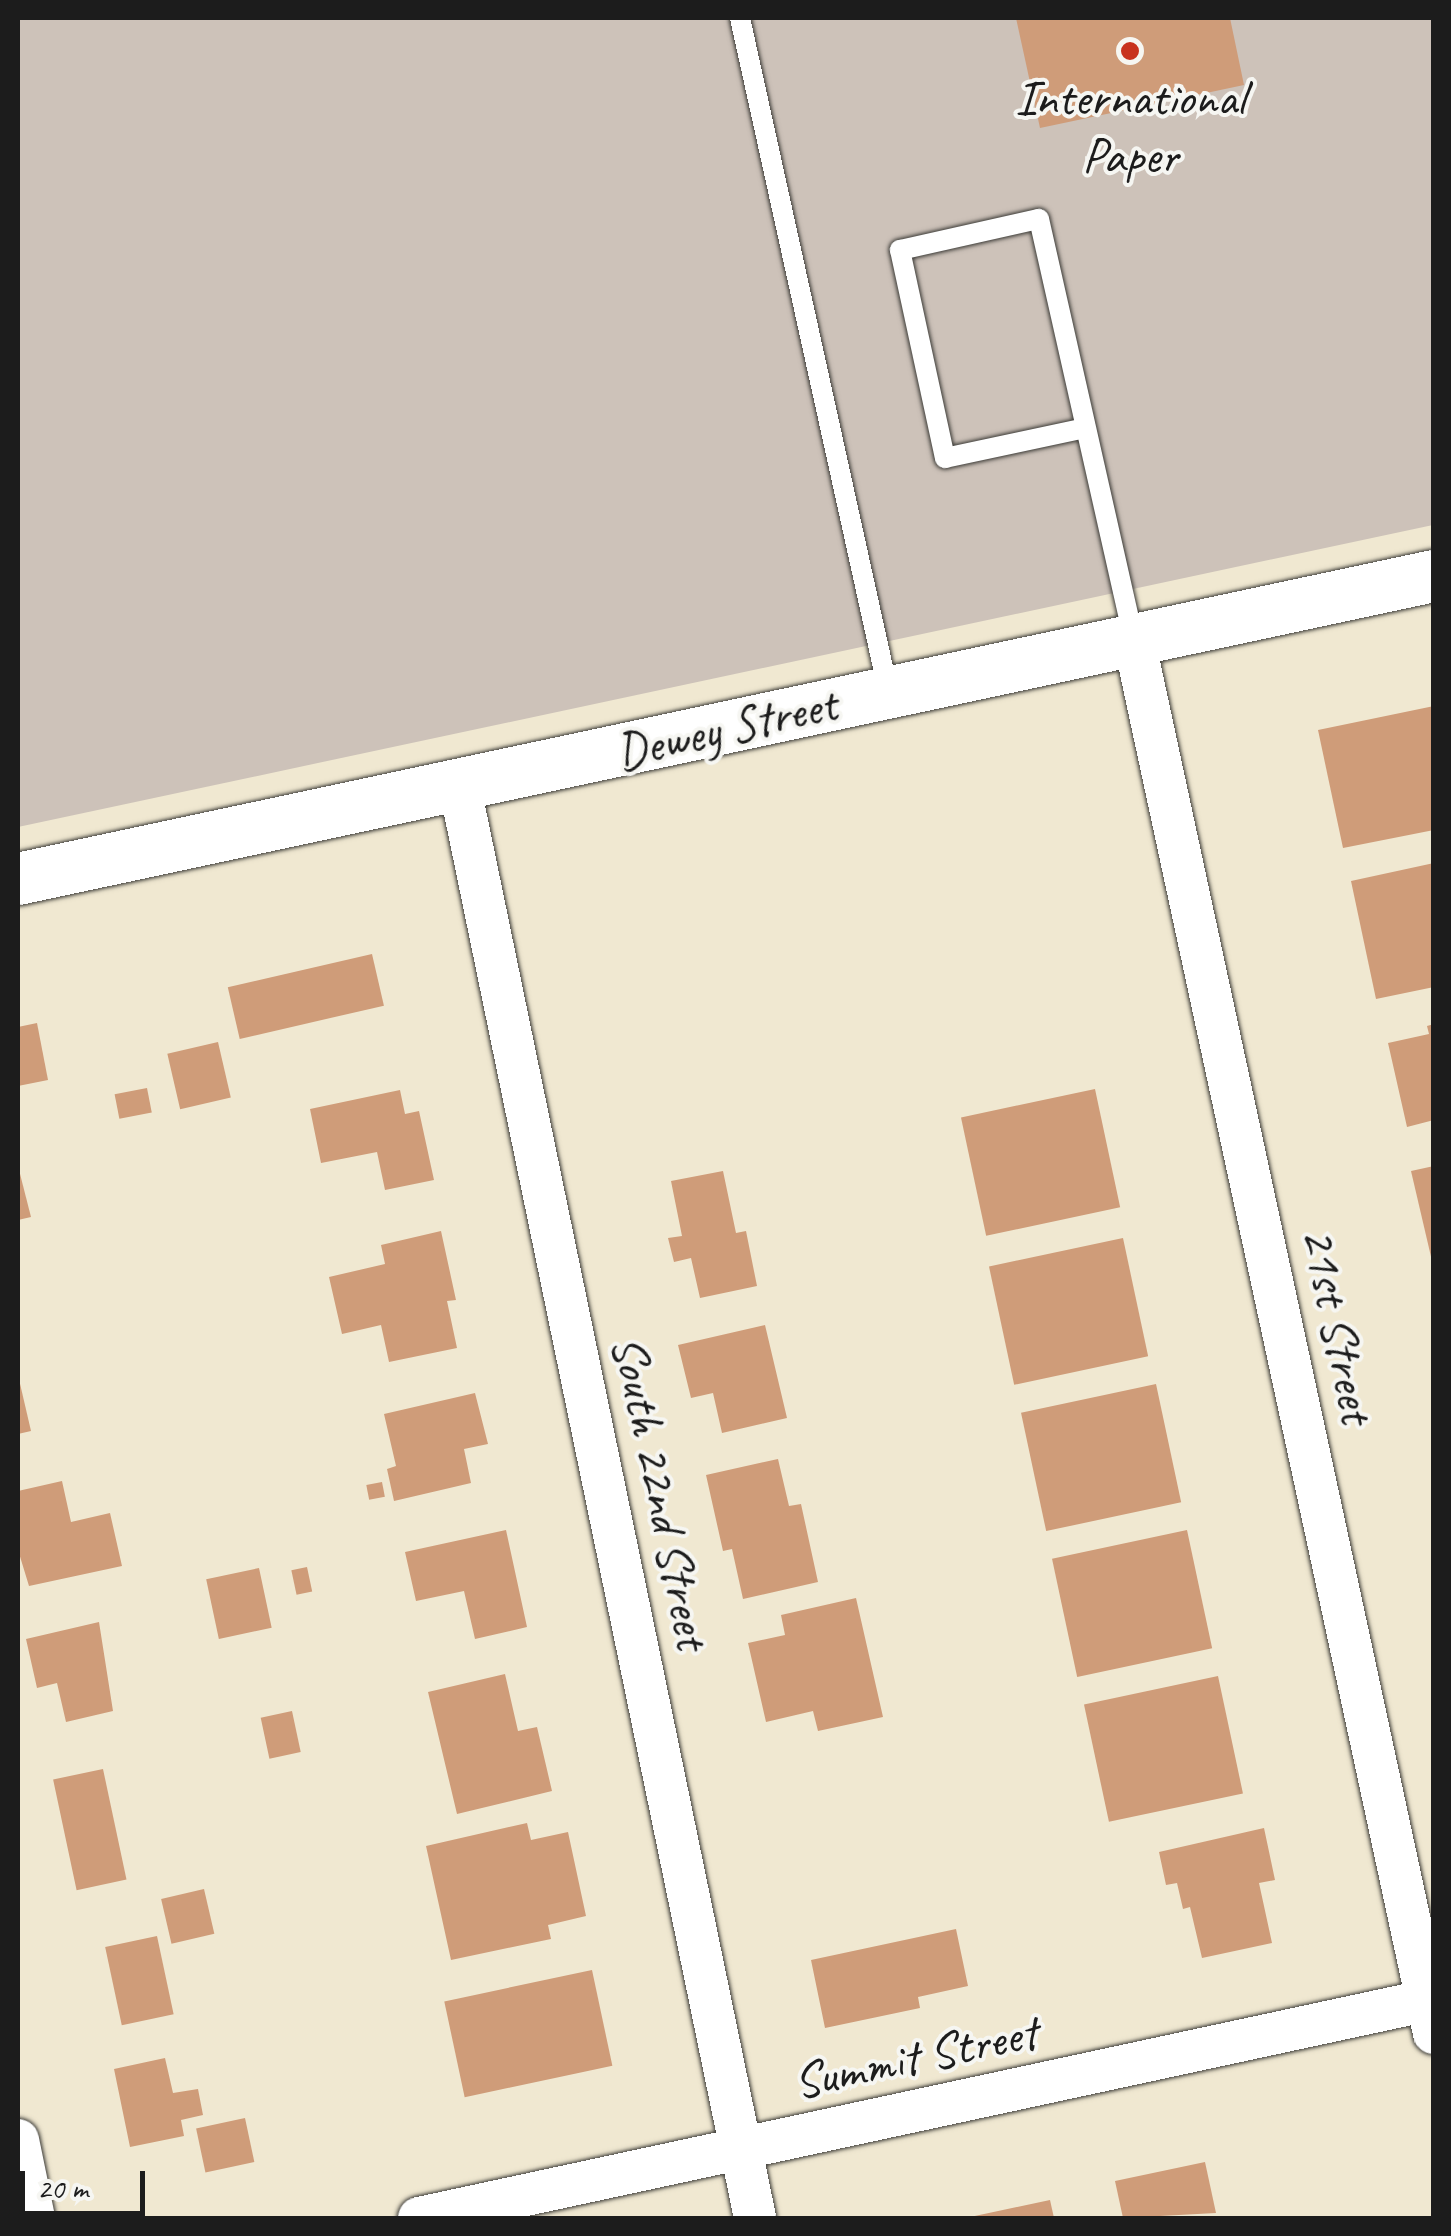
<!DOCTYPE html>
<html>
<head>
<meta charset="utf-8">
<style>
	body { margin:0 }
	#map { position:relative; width:1451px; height:2236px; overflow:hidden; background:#f0e8d1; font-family:Caveat,sans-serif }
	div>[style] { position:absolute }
	.industrial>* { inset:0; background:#cdc2b9 }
	.building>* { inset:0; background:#cf9c79; transform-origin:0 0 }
	.roads { filter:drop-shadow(0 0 2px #3c3b37) drop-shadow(0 0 2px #3c3b37) }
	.service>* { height:20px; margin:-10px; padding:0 10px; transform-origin:10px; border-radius:10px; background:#fff }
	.minor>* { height:42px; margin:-21px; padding:0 21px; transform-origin:21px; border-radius:21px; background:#fff }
	.tertiary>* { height:52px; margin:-26px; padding:0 26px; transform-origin:26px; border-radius:26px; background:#fff }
	.dots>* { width:28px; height:28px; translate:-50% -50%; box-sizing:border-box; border:5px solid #f6f6f2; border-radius:50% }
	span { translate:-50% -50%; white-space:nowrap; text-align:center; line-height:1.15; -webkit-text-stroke:8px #f6f6f2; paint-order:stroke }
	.poi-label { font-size:50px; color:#1c1c1c }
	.street-label { font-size:50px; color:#1c1c1c }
	.frame { position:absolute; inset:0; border:20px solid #1c1c1c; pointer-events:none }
	.scale { position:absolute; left:20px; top:2171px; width:125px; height:45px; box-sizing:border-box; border:5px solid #1c1c1c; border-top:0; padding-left:12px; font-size:30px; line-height:35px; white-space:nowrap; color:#1c1c1c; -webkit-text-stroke:8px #f6f6f2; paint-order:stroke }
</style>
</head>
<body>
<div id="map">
	<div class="industrial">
		<i style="clip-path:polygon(18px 18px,1433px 18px,1433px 525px,18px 827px)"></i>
	</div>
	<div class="building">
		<i style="clip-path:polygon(1016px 18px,1230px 18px,1244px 85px,1040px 128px)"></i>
		<i style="clip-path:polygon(1434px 706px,1434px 830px,1343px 848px,1318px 730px)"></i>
		<i style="clip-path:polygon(1434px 863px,1434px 987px,1376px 999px,1351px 881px)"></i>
		<i style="left:372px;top:954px;width:53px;height:148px;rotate:77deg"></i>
		<i style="clip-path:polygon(37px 1023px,48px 1080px,18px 1086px,18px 1027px)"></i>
		<i style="clip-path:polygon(1434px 1024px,1434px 1120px,1407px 1127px,1388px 1043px,1429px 1034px,1427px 1026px)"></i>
		<i style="left:218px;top:1042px;width:57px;height:52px;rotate:77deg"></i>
		<i style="left:147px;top:1088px;width:25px;height:33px;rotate:79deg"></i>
		<i style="left:1095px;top:1089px;width:121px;height:137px;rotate:78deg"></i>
		<i style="clip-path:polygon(400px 1090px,405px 1114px,419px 1111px,434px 1180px,385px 1190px,377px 1152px,321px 1163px,310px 1109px)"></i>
		<i style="clip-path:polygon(18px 1166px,31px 1217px,18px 1220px)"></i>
		<i style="clip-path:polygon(1434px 1166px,1434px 1261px,1432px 1261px,1411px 1171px)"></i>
		<i style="clip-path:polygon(723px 1171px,736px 1233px,746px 1231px,757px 1286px,700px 1298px,691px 1258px,674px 1262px,668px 1238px,682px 1236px,671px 1181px)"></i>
		<i style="clip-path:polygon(441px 1231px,456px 1300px,447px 1301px,457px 1348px,389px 1362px,381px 1325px,342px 1334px,329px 1277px,385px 1264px,381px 1245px)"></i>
		<i style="left:1123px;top:1238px;width:121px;height:137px;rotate:78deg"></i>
		<i style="clip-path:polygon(765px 1325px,787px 1418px,722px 1433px,713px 1393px,691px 1398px,678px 1345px)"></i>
		<i style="clip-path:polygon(18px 1375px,31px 1431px,18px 1434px)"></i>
		<i style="left:1156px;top:1384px;width:121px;height:138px;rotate:78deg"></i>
		<i style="clip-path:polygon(475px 1393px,488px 1444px,464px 1449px,471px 1483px,394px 1501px,387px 1469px,396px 1466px,384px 1414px)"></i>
		<i style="clip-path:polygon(778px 1459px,789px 1506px,801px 1504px,818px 1582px,743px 1599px,732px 1549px,723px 1551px,706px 1475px)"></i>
		<i style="clip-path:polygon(62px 1481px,71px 1522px,110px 1513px,122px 1566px,29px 1586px,18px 1550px,18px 1491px)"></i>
		<i style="left:382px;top:1482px;width:15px;height:16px;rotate:79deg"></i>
		<i style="clip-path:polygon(506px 1530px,527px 1627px,475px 1639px,464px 1591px,416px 1601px,405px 1552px)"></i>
		<i style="left:1187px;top:1530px;width:121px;height:138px;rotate:78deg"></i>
		<i style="left:307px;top:1567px;width:25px;height:16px;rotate:78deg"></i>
		<i style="left:259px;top:1568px;width:61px;height:54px;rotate:78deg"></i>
		<i style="clip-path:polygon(856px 1598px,883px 1717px,818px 1731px,813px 1711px,766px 1722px,748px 1643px,785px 1635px,781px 1615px)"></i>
		<i style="clip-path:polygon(99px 1622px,113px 1711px,66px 1722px,57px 1683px,37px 1688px,26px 1639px)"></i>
		<i style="clip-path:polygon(505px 1674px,518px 1731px,537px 1727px,552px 1791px,457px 1814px,428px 1692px)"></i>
		<i style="left:1218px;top:1676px;width:120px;height:137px;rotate:78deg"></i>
		<i style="left:292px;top:1711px;width:42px;height:32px;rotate:78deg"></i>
		<i style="left:103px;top:1769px;width:113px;height:51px;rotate:78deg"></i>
		<i style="clip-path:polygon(527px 1823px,531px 1840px,568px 1832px,586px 1916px,548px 1925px,551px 1939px,451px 1960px,426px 1846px)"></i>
		<i style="clip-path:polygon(1264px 1828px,1275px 1880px,1259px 1883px,1272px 1943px,1202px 1958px,1190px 1907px,1183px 1909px,1177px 1883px,1166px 1885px,1159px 1852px)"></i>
		<i style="left:204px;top:1889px;width:46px;height:44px;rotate:77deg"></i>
		<i style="clip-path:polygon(956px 1929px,968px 1986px,918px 1997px,920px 2008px,825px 2028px,811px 1960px)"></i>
		<i style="left:157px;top:1936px;width:80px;height:53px;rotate:78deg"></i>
		<i style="left:592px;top:1970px;width:98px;height:151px;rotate:78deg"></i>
		<i style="clip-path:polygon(165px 2058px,173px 2093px,198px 2089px,203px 2115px,181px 2120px,184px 2136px,130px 2147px,114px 2069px)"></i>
		<i style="left:245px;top:2118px;width:45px;height:50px;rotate:78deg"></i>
		<i style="clip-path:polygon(1205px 2162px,1216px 2213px,1123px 2218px,1115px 2181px)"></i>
		<i style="clip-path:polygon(1050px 2200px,1054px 2218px,970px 2218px,970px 2217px)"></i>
	</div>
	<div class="roads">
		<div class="service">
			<i style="left:740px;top:18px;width:688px;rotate:77.58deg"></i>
			<i style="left:1085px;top:428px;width:143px;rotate:167.9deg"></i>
			<i style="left:945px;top:458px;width:213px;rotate:-102.2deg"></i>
			<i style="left:900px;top:250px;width:142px;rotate:-12.6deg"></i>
			<i style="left:1039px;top:219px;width:432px;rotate:77.3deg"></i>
		</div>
		<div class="minor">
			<i style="left:1134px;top:640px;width:1425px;rotate:77.85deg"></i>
			<i style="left:460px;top:788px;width:1460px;rotate:78.34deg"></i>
			<i style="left:18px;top:2140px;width:80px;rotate:78.4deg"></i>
			<i style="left:419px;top:2218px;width:1038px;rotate:-12.18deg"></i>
		</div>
		<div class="tertiary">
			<i style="left:18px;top:879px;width:1448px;rotate:-12.08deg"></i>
		</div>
	</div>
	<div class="dots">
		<i style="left:1130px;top:51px;background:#c8321e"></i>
	</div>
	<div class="poi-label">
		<span style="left:1130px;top:126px">International<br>Paper</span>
	</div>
	<div class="street-label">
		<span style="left:726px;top:728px;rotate:-13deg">Dewey Street</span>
		<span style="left:1338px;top:1325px;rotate:78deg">21st Street</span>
		<span style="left:661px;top:1492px;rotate:78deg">South 22nd Street</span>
		<span style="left:915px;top:2057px;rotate:-12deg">Summit Street</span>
	</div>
	<div class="frame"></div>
	<div class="scale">20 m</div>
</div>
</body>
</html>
